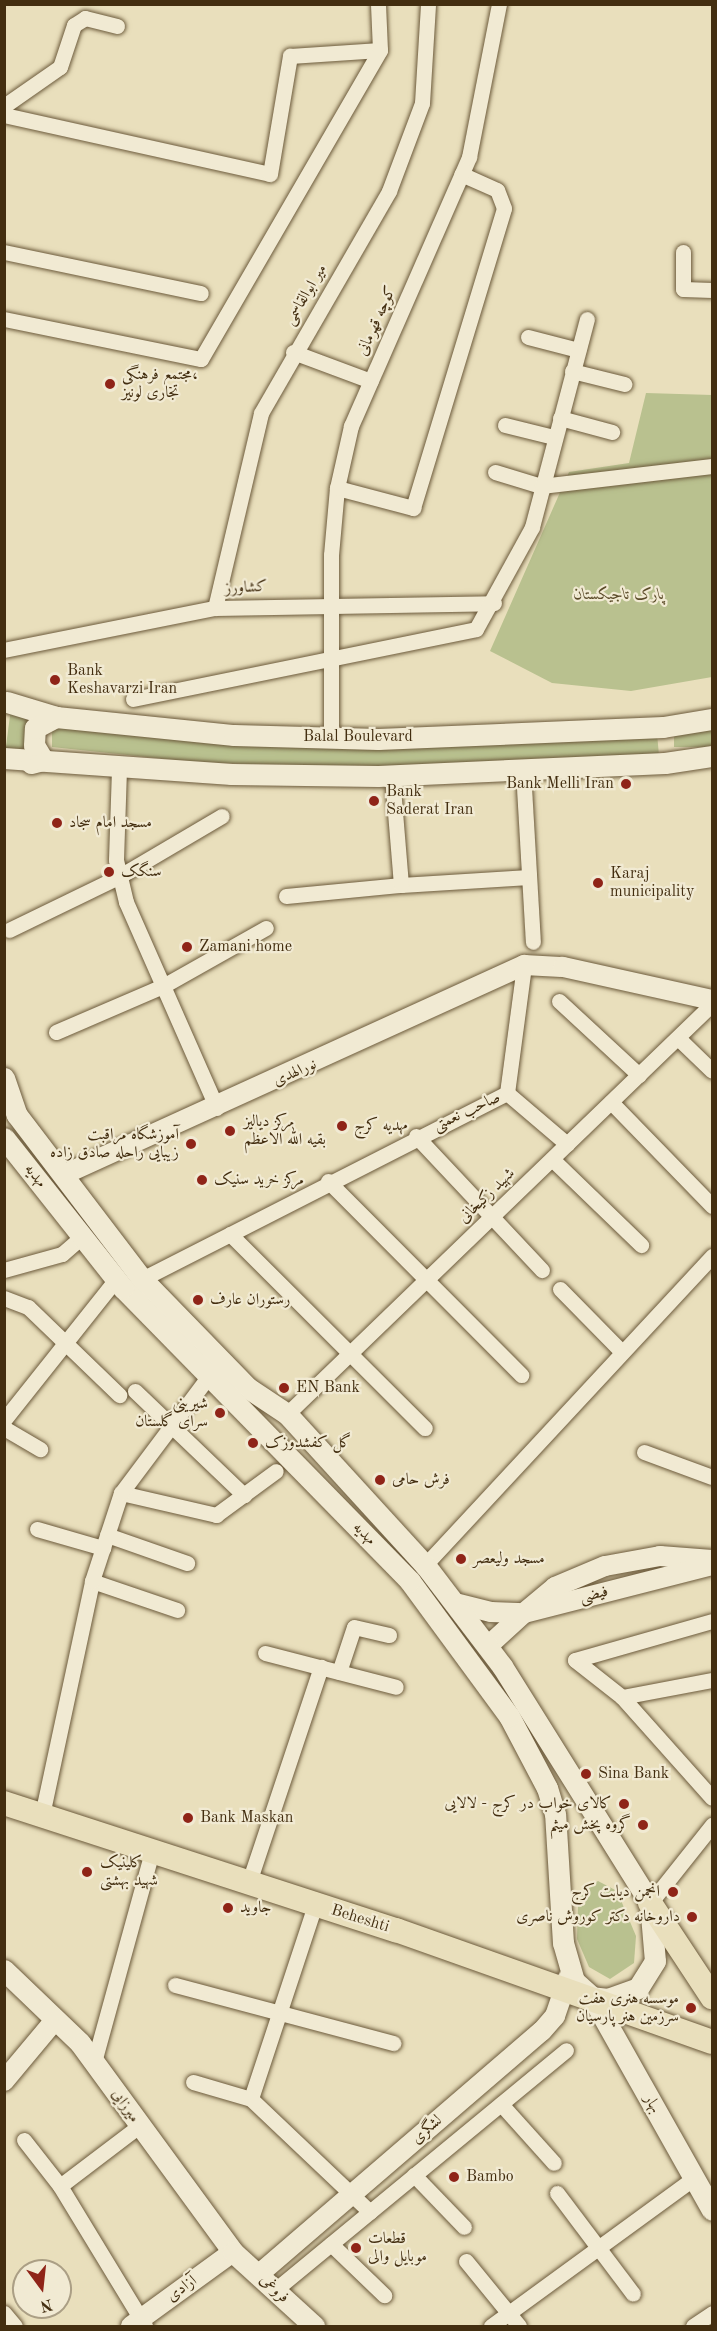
<!DOCTYPE html>
<html>
<head>
<meta charset="utf-8">
<style>
	body { margin:0 }
	#map { position:relative; width:717px; height:2331px; overflow:hidden; background:#e9dfbc; font-family:"Old Standard TT",Amiri,serif }
	div>[style] { position:absolute }
	.green>* { inset:0; background:#b9c18f; transform-origin:0 0 }
	.roads { filter:drop-shadow(0 0 2px #6c5a3b) drop-shadow(0 0 2px #6c5a3b) }
	.minor>* { height:15px; margin:-7.5px; padding:0 7.5px; transform-origin:7.5px; border-radius:7.5px; background:#f1ead3 }
	.tertiary>* { height:20px; margin:-10px; padding:0 10px; transform-origin:10px; border-radius:10px; background:#f1ead3 }
	.secondary>* { height:21px; margin:-10.5px; padding:0 10.5px; transform-origin:10.5px; border-radius:10.5px; background:#f1ead3 }
	.primary>* { height:24px; margin:-12px; padding:0 12px; transform-origin:12px; border-radius:12px; background:#e9dfbc }
	.dots>* { width:16px; height:16px; translate:-50% -50%; box-sizing:border-box; border:3px solid #f1ead3; border-radius:50% }
	span { translate:-50% -50%; white-space:nowrap; text-align:center; line-height:1.15; -webkit-text-stroke:4.5px #f1ead3; paint-order:stroke }
	.street-label { font-size:16px; color:#432e10 }
	.poi-label { font-size:16px; color:#432e10 }
	.left { translate:0 -50%; text-align:left }
	.right { translate:-100% -50%; text-align:right }
	.park-label { font-size:16px; color:#5b4b29; font-style:italic }
	.frame { position:absolute; inset:0; border:6px solid #432e10; pointer-events:none }
	.north { position:absolute; left:12px; top:2259px; width:60px; height:60px; box-sizing:border-box; background:#f1ead3; border:2px solid #ab9f85; border-radius:50%; rotate:165deg; font-size:16px; font-weight:700; line-height:24px; text-align:center; color:#432e10 }
	.north::after { content:''; display:block; margin:auto; width:21px; height:27px; background:#8f2418; clip-path:polygon(50% 0,100% 100%,50% 72%,0 100%) }
</style>
</head>
<body>
<div id="map">
	<div class="green">
		<i style="clip-path:polygon(646px 393px,712px 395px,712px 677px,631px 691px,552px 683px,490px 651px,569px 472px,629px 463px)"></i>
		<i style="clip-path:polygon(11px 708px,45px 718px,36px 757px,5px 754px)"></i>
		<i style="left:712px;top:725px;width:22px;height:38px;rotate:90deg"></i>
		<i style="clip-path:polygon(68px 728px,657px 734px,659px 755px,360px 768px,194px 762px,52px 747px,52px 729px)"></i>
		<i style="clip-path:polygon(598px 1881px,617px 1891px,636px 1936px,634px 1963px,610px 1979px,589px 1967px,577px 1939px,578px 1905px,584px 1890px)"></i>
	</div>
	<div class="roads">
		<div class="minor">
			<i style="left:4px;top:106px;width:68px;rotate:-34.9deg"></i>
			<i style="left:60px;top:67px;width:44px;rotate:-71.6deg"></i>
			<i style="left:74px;top:25px;width:13px;rotate:-32deg"></i>
			<i style="left:85px;top:18px;width:33px;rotate:14deg"></i>
			<i style="left:4px;top:115px;width:272px;rotate:12.5deg"></i>
			<i style="left:270px;top:174px;width:120px;rotate:-80.4deg"></i>
			<i style="left:290px;top:56px;width:90px;rotate:-3.8deg"></i>
			<i style="left:4px;top:252px;width:201px;rotate:11.8deg"></i>
			<i style="left:683px;top:252px;width:37px;rotate:90deg"></i>
			<i style="left:683px;top:289px;width:29px;rotate:2deg"></i>
			<i style="left:4px;top:319px;width:201px;rotate:11.5deg"></i>
			<i style="left:201px;top:359px;width:357px;rotate:-59.9deg"></i>
			<i style="left:380px;top:50px;width:46px;rotate:-92.5deg"></i>
			<i style="left:528px;top:337px;width:52px;rotate:14.6deg"></i>
			<i style="left:293px;top:352px;width:83px;rotate:20.4deg"></i>
			<i style="left:572px;top:371px;width:54px;rotate:14deg"></i>
			<i style="left:560px;top:418px;width:54px;rotate:15.1deg"></i>
			<i style="left:505px;top:425px;width:50px;rotate:13.8deg"></i>
			<i style="left:495px;top:472px;width:48px;rotate:16.9deg"></i>
			<i style="left:541px;top:486px;width:172px;rotate:-6.7deg"></i>
			<i style="left:337px;top:488px;width:79px;rotate:14.7deg"></i>
			<i style="left:413px;top:508px;width:313px;rotate:-73.1deg"></i>
			<i style="left:504px;top:208px;width:19px;rotate:-111deg"></i>
			<i style="left:497px;top:190px;width:39px;rotate:-156deg"></i>
			<i style="left:215px;top:608px;width:200px;rotate:-76.7deg"></i>
			<i style="left:261px;top:413px;width:256px;rotate:-60deg"></i>
			<i style="left:389px;top:191px;width:94px;rotate:-69.4deg"></i>
			<i style="left:422px;top:103px;width:99px;rotate:-86.5deg"></i>
			<i style="left:4px;top:650px;width:215px;rotate:-11.3deg"></i>
			<i style="left:215px;top:608px;width:279px;rotate:-1deg"></i>
			<i style="left:133px;top:699px;width:350px;rotate:-11.5deg"></i>
			<i style="left:476px;top:629px;width:116px;rotate:-61.2deg"></i>
			<i style="left:532px;top:527px;width:215px;rotate:-75.2deg"></i>
			<i style="left:331px;top:738px;width:183px;rotate:-90deg"></i>
			<i style="left:331px;top:555px;width:67px;rotate:-84.9deg"></i>
			<i style="left:337px;top:488px;width:64px;rotate:-77.3deg"></i>
			<i style="left:351px;top:426px;width:294px;rotate:-66.3deg"></i>
			<i style="left:469px;top:157px;width:156px;rotate:-78.9deg"></i>
			<i style="left:119px;top:769px;width:91px;rotate:91.9deg"></i>
			<i style="left:116px;top:860px;width:43px;rotate:76.6deg"></i>
			<i style="left:126px;top:902px;width:225px;rotate:66.2deg"></i>
			<i style="left:523px;top:770px;width:172px;rotate:86.7deg"></i>
			<i style="left:401px;top:885px;width:128px;rotate:-3.6deg"></i>
			<i style="left:286px;top:896px;width:116px;rotate:-5.5deg"></i>
			<i style="left:401px;top:885px;width:109px;rotate:-94.7deg"></i>
			<i style="left:9px;top:930px;width:123px;rotate:-25.9deg"></i>
			<i style="left:120px;top:876px;width:118px;rotate:-30.5deg"></i>
			<i style="left:559px;top:1001px;width:109px;rotate:42.8deg"></i>
			<i style="left:56px;top:1032px;width:116px;rotate:-23.3deg"></i>
			<i style="left:163px;top:986px;width:118px;rotate:-29.4deg"></i>
			<i style="left:678px;top:1038px;width:47px;rotate:44.1deg"></i>
			<i style="left:507px;top:1093px;width:79px;rotate:40.4deg"></i>
			<i style="left:611px;top:1102px;width:145px;rotate:45.8deg"></i>
			<i style="left:416px;top:1136px;width:184px;rotate:46.8deg"></i>
			<i style="left:552px;top:1159px;width:124px;rotate:44deg"></i>
			<i style="left:328px;top:1181px;width:274px;rotate:45.1deg"></i>
			<i style="left:230px;top:1234px;width:275px;rotate:44.9deg"></i>
			<i style="left:4px;top:1270px;width:60px;rotate:-15.4deg"></i>
			<i style="left:62px;top:1254px;width:28px;rotate:-41deg"></i>
			<i style="left:142px;top:1279px;width:410px;rotate:-27deg"></i>
			<i style="left:507px;top:1093px;width:129px;rotate:-82.4deg"></i>
			<i style="left:560px;top:1289px;width:88px;rotate:45.5deg"></i>
			<i style="left:4px;top:1298px;width:26px;rotate:21deg"></i>
			<i style="left:28px;top:1307px;width:127px;rotate:44deg"></i>
			<i style="left:135px;top:1391px;width:151px;rotate:43.7deg"></i>
			<i style="left:287px;top:1414px;width:591px;rotate:-43.97deg"></i>
			<i style="left:4px;top:1420px;width:180px;rotate:-51.5deg"></i>
			<i style="left:4px;top:1428px;width:42px;rotate:30.3deg"></i>
			<i style="left:644px;top:1452px;width:72px;rotate:20.2deg"></i>
			<i style="left:121px;top:1493px;width:98px;rotate:13deg"></i>
			<i style="left:216px;top:1515px;width:74px;rotate:-36.3deg"></i>
			<i style="left:37px;top:1529px;width:69px;rotate:16.1deg"></i>
			<i style="left:107px;top:1535px;width:85px;rotate:19.3deg"></i>
			<i style="left:425px;top:1565px;width:422px;rotate:-47.1deg"></i>
			<i style="left:92px;top:1581px;width:90px;rotate:18.8deg"></i>
			<i style="left:265px;top:1653px;width:135px;rotate:14.5deg"></i>
			<i style="left:575px;top:1660px;width:60px;rotate:38.2deg"></i>
			<i style="left:622px;top:1697px;width:135px;rotate:48.3deg"></i>
			<i style="left:575px;top:1660px;width:142px;rotate:-15.9deg"></i>
			<i style="left:339px;top:1672px;width:47px;rotate:-71.6deg"></i>
			<i style="left:354px;top:1627px;width:36px;rotate:13deg"></i>
			<i style="left:622px;top:1697px;width:92px;rotate:-10.7deg"></i>
			<i style="left:42px;top:1815px;width:239px;rotate:-77.9deg"></i>
			<i style="left:92px;top:1581px;width:93px;rotate:-71.8deg"></i>
			<i style="left:121px;top:1493px;width:145px;rotate:-53.1deg"></i>
			<i style="left:249px;top:1882px;width:227px;rotate:-71.5deg"></i>
			<i style="left:650px;top:1903px;width:100px;rotate:-51.5deg"></i>
			<i style="left:315px;top:1905px;width:204px;rotate:108.3deg"></i>
			<i style="left:251px;top:2099px;width:164px;rotate:43.5deg"></i>
			<i style="left:175px;top:1985px;width:226px;rotate:14.9deg"></i>
			<i style="left:94px;top:2062px;width:219px;rotate:-74.6deg"></i>
			<i style="left:193px;top:2082px;width:60px;rotate:16.3deg"></i>
			<i style="left:501px;top:2104px;width:79px;rotate:48.1deg"></i>
			<i style="left:24px;top:2140px;width:58px;rotate:52deg"></i>
			<i style="left:60px;top:2186px;width:164px;rotate:58.7deg"></i>
			<i style="left:414px;top:2175px;width:72px;rotate:46.1deg"></i>
			<i style="left:60px;top:2186px;width:99px;rotate:-37.2deg"></i>
			<i style="left:557px;top:2193px;width:126px;rotate:53deg"></i>
			<i style="left:331px;top:2244px;width:74px;rotate:43.9deg"></i>
			<i style="left:466px;top:2261px;width:84px;rotate:50.8deg"></i>
			<i style="left:275px;top:2290px;width:377px;rotate:-39.5deg"></i>
			<i style="left:4px;top:2313px;width:17px;rotate:50deg"></i>
			<i style="left:491px;top:2326px;width:251px;rotate:-36.1deg"></i>
			<i style="left:693px;top:2326px;width:23px;rotate:-34deg"></i>
		</div>
		<div class="tertiary">
			<i style="left:63px;top:1175px;width:507px;rotate:-24.49deg"></i>
			<i style="left:524px;top:965px;width:39px;rotate:3deg"></i>
			<i style="left:563px;top:967px;width:153px;rotate:12.5deg"></i>
			<i style="left:455px;top:1603px;width:37px;rotate:14deg"></i>
			<i style="left:491px;top:1612px;width:33px;rotate:2deg"></i>
			<i style="left:524px;top:1613px;width:40px;rotate:-40deg"></i>
			<i style="left:555px;top:1587px;width:54px;rotate:-22.8deg"></i>
			<i style="left:605px;top:1566px;width:56px;rotate:-10.3deg"></i>
			<i style="left:660px;top:1556px;width:52px;rotate:4.4deg"></i>
			<i style="left:488px;top:1646px;width:49px;rotate:-42.5deg"></i>
			<i style="left:524px;top:1613px;width:194px;rotate:-14.3deg"></i>
			<i style="left:4px;top:2081px;width:80px;rotate:-50.1deg"></i>
			<i style="left:258px;top:2275px;width:374px;rotate:-40.7deg"></i>
			<i style="left:542px;top:2031px;width:20px;rotate:-49deg"></i>
			<i style="left:555px;top:2016px;width:40px;rotate:-71.1deg"></i>
			<i style="left:131px;top:2326px;width:126px;rotate:-36deg"></i>
		</div>
		<div class="secondary">
			<i style="left:7px;top:702px;width:51px;rotate:17deg"></i>
			<i style="left:56px;top:717px;width:179px;rotate:5.8deg"></i>
			<i style="left:234px;top:735px;width:144px;rotate:1.6deg"></i>
			<i style="left:378px;top:739px;width:285px;rotate:-2.4deg"></i>
			<i style="left:663px;top:727px;width:50px;rotate:-9.3deg"></i>
			<i style="left:4px;top:758px;width:228px;rotate:4deg"></i>
			<i style="left:231px;top:774px;width:147px;rotate:0.8deg"></i>
			<i style="left:378px;top:776px;width:287px;rotate:-2.6deg"></i>
			<i style="left:665px;top:763px;width:48px;rotate:-8.5deg"></i>
			<i style="left:31px;top:763px;width:12px;rotate:-14deg"></i>
			<i style="left:43px;top:760px;width:17px;rotate:-121deg"></i>
			<i style="left:34px;top:745px;width:17px;rotate:-87deg"></i>
			<i style="left:35px;top:728px;width:24px;rotate:-28deg"></i>
			<i style="left:4px;top:1078px;width:39px;rotate:71deg"></i>
			<i style="left:17px;top:1115px;width:206px;rotate:52.7deg"></i>
			<i style="left:142px;top:1279px;width:152px;rotate:45.8deg"></i>
			<i style="left:248px;top:1388px;width:47px;rotate:33.7deg"></i>
			<i style="left:287px;top:1414px;width:205px;rotate:47.6deg"></i>
			<i style="left:425px;top:1565px;width:127px;rotate:52.7deg"></i>
			<i style="left:502px;top:1666px;width:279px;rotate:58deg"></i>
			<i style="left:650px;top:1903px;width:58px;rotate:85.1deg"></i>
			<i style="left:655px;top:1961px;width:32px;rotate:122deg"></i>
			<i style="left:638px;top:1988px;width:32px;rotate:160deg"></i>
			<i style="left:608px;top:1999px;width:16px;rotate:-173deg"></i>
			<i style="left:592px;top:1997px;width:24px;rotate:-138deg"></i>
			<i style="left:574px;top:1981px;width:40px;rotate:-106deg"></i>
			<i style="left:563px;top:1943px;width:129px;rotate:-93.5deg"></i>
			<i style="left:555px;top:1814px;width:27px;rotate:-107deg"></i>
			<i style="left:547px;top:1788px;width:81px;rotate:-117.8deg"></i>
			<i style="left:509px;top:1716px;width:167px;rotate:-126.3deg"></i>
			<i style="left:410px;top:1581px;width:410px;rotate:-134.4deg"></i>
			<i style="left:123px;top:1288px;width:191px;rotate:-128.4deg"></i>
			<i style="left:4px;top:1970px;width:105px;rotate:43.8deg"></i>
			<i style="left:80px;top:2043px;width:259px;rotate:53.8deg"></i>
			<i style="left:233px;top:2252px;width:110px;rotate:42.4deg"></i>
			<i style="left:592px;top:1997px;width:244px;rotate:60.6deg"></i>
		</div>
		<div class="primary">
			<i style="left:4px;top:1803px;width:412px;rotate:18deg"></i>
			<i style="left:396px;top:1930px;width:335px;rotate:19.5deg"></i>
			<i style="left:650px;top:1903px;width:113px;rotate:56.6deg"></i>
		</div>
	</div>
	<div class="dots">
		<i style="left:110px;top:384px;background:#8f2418"></i>
		<i style="left:55px;top:680px;background:#8f2418"></i>
		<i style="left:626px;top:784px;background:#8f2418"></i>
		<i style="left:374px;top:801px;background:#8f2418"></i>
		<i style="left:57px;top:823px;background:#8f2418"></i>
		<i style="left:109px;top:872px;background:#8f2418"></i>
		<i style="left:598px;top:883px;background:#8f2418"></i>
		<i style="left:187px;top:947px;background:#8f2418"></i>
		<i style="left:342px;top:1126px;background:#8f2418"></i>
		<i style="left:230px;top:1131px;background:#8f2418"></i>
		<i style="left:191px;top:1144px;background:#8f2418"></i>
		<i style="left:202px;top:1180px;background:#8f2418"></i>
		<i style="left:198px;top:1300px;background:#8f2418"></i>
		<i style="left:284px;top:1388px;background:#8f2418"></i>
		<i style="left:220px;top:1413px;background:#8f2418"></i>
		<i style="left:253px;top:1443px;background:#8f2418"></i>
		<i style="left:380px;top:1480px;background:#8f2418"></i>
		<i style="left:461px;top:1559px;background:#8f2418"></i>
		<i style="left:586px;top:1774px;background:#8f2418"></i>
		<i style="left:624px;top:1804px;background:#8f2418"></i>
		<i style="left:188px;top:1818px;background:#8f2418"></i>
		<i style="left:643px;top:1825px;background:#8f2418"></i>
		<i style="left:87px;top:1872px;background:#8f2418"></i>
		<i style="left:673px;top:1892px;background:#8f2418"></i>
		<i style="left:228px;top:1908px;background:#8f2418"></i>
		<i style="left:692px;top:1917px;background:#8f2418"></i>
		<i style="left:691px;top:2008px;background:#8f2418"></i>
		<i style="left:454px;top:2177px;background:#8f2418"></i>
		<i style="left:356px;top:2248px;background:#8f2418"></i>
	</div>
	<div class="street-label">
		<span style="left:306px;top:295px;rotate:-59deg">میر ابوالقاسمی</span>
		<span style="left:377px;top:321px;rotate:-66deg">کوچه قهرمانی</span>
		<span style="left:246px;top:588px;rotate:-3deg">کشاورز</span>
		<span style="left:358px;top:737px">Balal Boulevard</span>
		<span style="left:295px;top:1073px;rotate:-24deg">نورالهدی</span>
		<span style="left:467px;top:1112px;rotate:-25deg">صاحب نعمتی</span>
		<span style="left:35px;top:1176px;rotate:52deg">مهدیه</span>
		<span style="left:487px;top:1196px;rotate:-44deg">شهید زکیخانی</span>
		<span style="left:364px;top:1534px;rotate:45deg">مهدیه</span>
		<span style="left:594px;top:1595px;rotate:-14deg">فیضی</span>
		<span style="left:360px;top:1919px;rotate:17deg">Beheshti</span>
		<span style="left:652px;top:2104px;rotate:61deg">بهار</span>
		<span style="left:125px;top:2106px;rotate:55deg">میرزایی</span>
		<span style="left:427px;top:2130px;rotate:-41deg">لشگری</span>
		<span style="left:182px;top:2289px;rotate:-36deg">آزادی</span>
		<span style="left:274px;top:2289px;rotate:43deg">فروغی</span>
	</div>
	<div class="poi-label">
		<span class="left" style="left:122px;top:384px">مجتمع فرهنگی،<br>تجاری لونیز</span>
		<span class="left" style="left:67px;top:680px">Bank<br>Keshavarzi Iran</span>
		<span class="right" style="left:614px;top:784px">Bank Melli Iran</span>
		<span class="left" style="left:386px;top:801px">Bank<br>Saderat Iran</span>
		<span class="left" style="left:69px;top:823px">مسجد امام سجاد</span>
		<span class="left" style="left:121px;top:872px">سنگک</span>
		<span class="left" style="left:610px;top:883px">Karaj<br>municipality</span>
		<span class="left" style="left:199px;top:947px">Zamani home</span>
		<span class="left" style="left:244px;top:1131px">مرکز دیالیز<br>بقیه الله الاعظم</span>
		<span class="left" style="left:354px;top:1126px">مهدیه کرج</span>
		<span class="right" style="left:179px;top:1144px">آموزشگاه مراقبت<br>زیبایی راحله صادق زاده</span>
		<span class="left" style="left:214px;top:1180px">مرکز خرید سنیک</span>
		<span class="left" style="left:210px;top:1300px">رستوران عارف</span>
		<span class="left" style="left:296px;top:1388px">EN Bank</span>
		<span class="right" style="left:208px;top:1413px">شیرینی<br>سرای گلستان</span>
		<span class="left" style="left:265px;top:1443px">گل کفشدوزک</span>
		<span class="left" style="left:392px;top:1480px">فرش حامی</span>
		<span class="left" style="left:473px;top:1559px">مسجد ولیعصر</span>
		<span class="left" style="left:598px;top:1774px">Sina Bank</span>
		<span class="right" style="left:612px;top:1804px">کالای خواب در کرج - لالایی</span>
		<span class="left" style="left:200px;top:1818px">Bank Maskan</span>
		<span class="right" style="left:631px;top:1825px">گروه پخش میثم</span>
		<span class="left" style="left:100px;top:1872px">کلینیک<br>شهید بهشتی</span>
		<span class="right" style="left:660px;top:1892px">انجمن دیابت کرج</span>
		<span class="left" style="left:240px;top:1908px">جاوید</span>
		<span class="right" style="left:680px;top:1917px">داروخانه دکتر کوروش ناصری</span>
		<span class="right" style="left:679px;top:2008px">موسسه هنری هفت<br>سرزمین هنر پارسیان</span>
		<span class="left" style="left:466px;top:2177px">Bambo</span>
		<span class="left" style="left:368px;top:2248px">قطعات<br>موبایل والی</span>
	</div>
	<div class="park-label">
		<span style="left:619px;top:595px">پارک تاجیکستان</span>
	</div>
	<div class="frame"></div>
	<div class="north">N</div>
</div>
</body>
</html>
